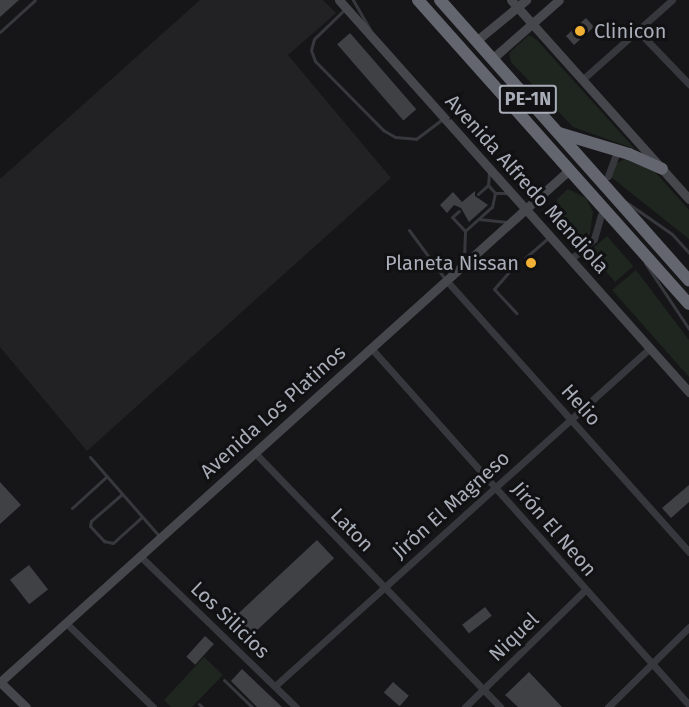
<!DOCTYPE html>
<html>
<head>
<meta charset="utf-8">
<style>
	body { margin:0 }
	#map { position:relative; width:689px; height:707px; overflow:hidden; background:#161618; font-family:"Fira Sans",sans-serif }
	div>[style] { position:absolute }
	.built>* { inset:0; background:#222225 }
	.green>* { inset:0; background:#1e261f; transform-origin:0 0 }
	.building>* { inset:0; background:#404145; transform-origin:0 0 }
	.lane>* { height:3px; margin:-1.5px; padding:0 1.5px; transform-origin:1.5px; border-radius:1.5px; background:#37383d }
	.street>* { height:7px; margin:-3.5px; padding:0 3.5px; transform-origin:3.5px; border-radius:3.5px; background:#37383d }
	.secondary>* { height:9px; margin:-4.5px; padding:0 4.5px; transform-origin:4.5px; border-radius:4.5px; background:#45474d }
	.highway>* { height:12px; margin:-6px; padding:0 6px; transform-origin:6px; border-radius:6px; background:#63666e }
	.dots>* { width:16px; height:16px; translate:-50% -50%; box-sizing:border-box; border:3px solid #111113; border-radius:50% }
	span { translate:-50% -50%; white-space:nowrap; text-align:center; line-height:1.15; -webkit-text-stroke:6px #111113; paint-order:stroke }
	.shield-label span { padding:2px 4px; background:#111113; border:2px solid; border-radius:4px; -webkit-text-stroke-width:0 }
	.shield-label { font-size:18px; color:#a8adb8; font-weight:700 }
	.poi-label { font-size:20px; color:#a8adb8 }
	.left { translate:0 -50%; text-align:left }
	.right { translate:-100% -50%; text-align:right }
	.street-label { font-size:20px; color:#a8adb8 }
</style>
</head>
<body>
<div id="map">
	<div class="built">
		<i style="clip-path:polygon(200px 0,323px 0,336px 13px,288px 55px,391px 178px,87px 451px,0 347px,0 179px)"></i>
	</div>
	<div class="green">
		<i style="clip-path:polygon(529px 35px,537px 40px,635px 149px,573px 127px,511px 62px,509px 53px)"></i>
		<i style="clip-path:polygon(627px 158px,655px 172px,689px 210px,689px 239px,611px 177px,615px 164px)"></i>
		<i style="clip-path:polygon(568px 189px,586px 198px,593px 212px,590px 234px,577px 247px,555px 216px,557px 199px)"></i>
		<i style="left:607px;top:236px;width:40px;height:24px;rotate:49deg"></i>
		<i style="clip-path:polygon(636px 270px,689px 340px,689px 377px,612px 290px)"></i>
		<i style="clip-path:polygon(204px 657px,223px 675px,192px 707px,171px 707px,164px 700px)"></i>
	</div>
	<div class="building">
		<i style="clip-path:polygon(0 0,19px 0,0 17px)"></i>
		<i style="left:586px;top:18px;width:12px;height:27px;rotate:48deg"></i>
		<i style="left:350px;top:33px;width:101px;height:17px;rotate:49deg"></i>
		<i style="clip-path:polygon(475px 191px,475px 196px,488px 205px,469px 222px,461px 208px,454px 205px,447px 213px,440px 205px,453px 192px,462px 202px)"></i>
		<i style="clip-path:polygon(0 482px,21px 505px,0 524px)"></i>
		<i style="clip-path:polygon(689px 485px,689px 502px,671px 518px,662px 508px)"></i>
		<i style="left:317px;top:540px;width:25px;height:119px;rotate:47deg"></i>
		<i style="left:29px;top:565px;width:31px;height:24px;rotate:52deg"></i>
		<i style="left:485px;top:607px;width:11px;height:29px;rotate:52deg"></i>
		<i style="left:205px;top:636px;width:12px;height:28px;rotate:42deg"></i>
		<i style="clip-path:polygon(242px 669px,282px 707px,257px 707px,231px 681px)"></i>
		<i style="clip-path:polygon(529px 672px,562px 707px,518px 707px,505px 695px)"></i>
		<i style="left:393px;top:682px;width:21px;height:14px;rotate:41deg"></i>
	</div>
	<div class="lane">
		<i style="left:353px;top:0;width:34px;rotate:60deg"></i>
		<i style="left:345px;top:9px;width:43px;rotate:135.9deg"></i>
		<i style="left:314px;top:39px;width:11px;rotate:105deg"></i>
		<i style="left:311px;top:50px;width:12px;rotate:70deg"></i>
		<i style="left:315px;top:61px;width:97px;rotate:45.4deg"></i>
		<i style="left:383px;top:130px;width:14px;rotate:30deg"></i>
		<i style="left:395px;top:137px;width:21px;rotate:5deg"></i>
		<i style="left:416px;top:139px;width:34px;rotate:-37deg"></i>
		<i style="left:0;top:32px;width:47px;rotate:-42.4deg"></i>
		<i style="left:489px;top:172px;width:13px;rotate:94deg"></i>
		<i style="left:488px;top:185px;width:11px;rotate:49deg"></i>
		<i style="left:495px;top:193px;width:12px"></i>
		<i style="left:478px;top:194px;width:13px;rotate:-42deg"></i>
		<i style="left:626px;top:202px;width:56px;rotate:34.8deg"></i>
		<i style="left:672px;top:234px;width:25px;rotate:48deg"></i>
		<i style="left:459px;top:211px;width:9px;rotate:139deg"></i>
		<i style="left:452px;top:217px;width:19px;rotate:47deg"></i>
		<i style="left:465px;top:231px;width:29px;rotate:92deg"></i>
		<i style="left:479px;top:219px;width:28px;rotate:6deg"></i>
		<i style="left:409px;top:230px;width:61px;rotate:53.7deg"></i>
		<i style="left:465px;top:231px;width:36px;rotate:-42deg"></i>
		<i style="left:492px;top:207px;width:14px;rotate:-78deg"></i>
		<i style="left:525px;top:258px;width:32px;rotate:-41deg"></i>
		<i style="left:645px;top:263px;width:79px;rotate:56.3deg"></i>
		<i style="left:508px;top:273px;width:21px;rotate:131deg"></i>
		<i style="left:494px;top:289px;width:33px;rotate:47deg"></i>
		<i style="left:90px;top:457px;width:106px;rotate:48.8deg"></i>
		<i style="left:122px;top:494px;width:41px;rotate:138.9deg"></i>
		<i style="left:91px;top:521px;width:5px;rotate:101deg"></i>
		<i style="left:90px;top:526px;width:21px;rotate:47deg"></i>
		<i style="left:104px;top:541px;width:9px;rotate:13deg"></i>
		<i style="left:113px;top:543px;width:39px;rotate:-42deg"></i>
		<i style="left:72px;top:508px;width:47px;rotate:-42.4deg"></i>
		<i style="left:224px;top:680px;width:39px;rotate:44deg"></i>
		<i style="left:199px;top:704px;width:4px;rotate:45deg"></i>
	</div>
	<div class="street">
		<i style="left:638px;top:31px;width:74px;rotate:46.1deg"></i>
		<i style="left:583px;top:79px;width:119px;rotate:-41.6deg"></i>
		<i style="left:608px;top:176px;width:27px;rotate:-70deg"></i>
		<i style="left:571px;top:259px;width:30px;rotate:-41deg"></i>
		<i style="left:594px;top:239px;width:25px;rotate:-74deg"></i>
		<i style="left:446px;top:280px;width:365px;rotate:48.2deg"></i>
		<i style="left:371px;top:348px;width:478px;rotate:48.3deg"></i>
		<i style="left:255px;top:453px;width:353px;rotate:46deg"></i>
		<i style="left:140px;top:556px;width:217px;rotate:44.1deg"></i>
		<i style="left:66px;top:623px;width:121px;rotate:44deg"></i>
		<i style="left:275px;top:686px;width:505px;rotate:-42.03deg"></i>
		<i style="left:465px;top:707px;width:168px;rotate:-44.3deg"></i>
		<i style="left:608px;top:707px;width:114px;rotate:-44.6deg"></i>
	</div>
	<div class="secondary">
		<i style="left:339px;top:0;width:526px;rotate:48.24deg"></i>
		<i style="left:511px;top:0;width:267px;rotate:48.2deg"></i>
		<i style="left:476px;top:41px;width:65px;rotate:-39.4deg"></i>
		<i style="left:492px;top:59px;width:89px;rotate:-41.4deg"></i>
		<i style="left:0;top:682px;width:765px;rotate:-41.98deg"></i>
		<i style="left:0;top:682px;width:36px;rotate:44deg"></i>
	</div>
	<div class="highway">
		<i style="left:418px;top:0;width:407px;rotate:48.3deg"></i>
		<i style="left:440px;top:0;width:375px;rotate:48.4deg"></i>
		<i style="left:559px;top:133px;width:73px;rotate:16.7deg"></i>
		<i style="left:629px;top:154px;width:36px;rotate:24deg"></i>
	</div>
	<div class="dots">
		<i style="left:580px;top:31px;background:#f2b134"></i>
		<i style="left:531px;top:263px;background:#f2b134"></i>
	</div>
	<div class="shield-label">
		<span style="left:528px;top:99px">PE-1N</span>
	</div>
	<div class="poi-label">
		<span class="left" style="left:594px;top:31px">Clinicon</span>
		<span class="right" style="left:519px;top:263px">Planeta Nissan</span>
	</div>
	<div class="street-label">
		<span style="left:527px;top:184px;rotate:48deg">Avenida Alfredo Mendiola</span>
		<span style="left:581px;top:405px;rotate:48deg">Helio</span>
		<span style="left:273px;top:412px;rotate:-42deg">Avenida Los Platinos</span>
		<span style="left:451px;top:505px;rotate:-42deg">Jirón El Magneso</span>
		<span style="left:554px;top:529px;rotate:49deg">Jirón El Neon</span>
		<span style="left:352px;top:530px;rotate:46deg">Laton</span>
		<span style="left:230px;top:620px;rotate:44deg">Los Silicios</span>
		<span style="left:514px;top:637px;rotate:-44deg">Niquel</span>
	</div>
</div>
</body>
</html>
